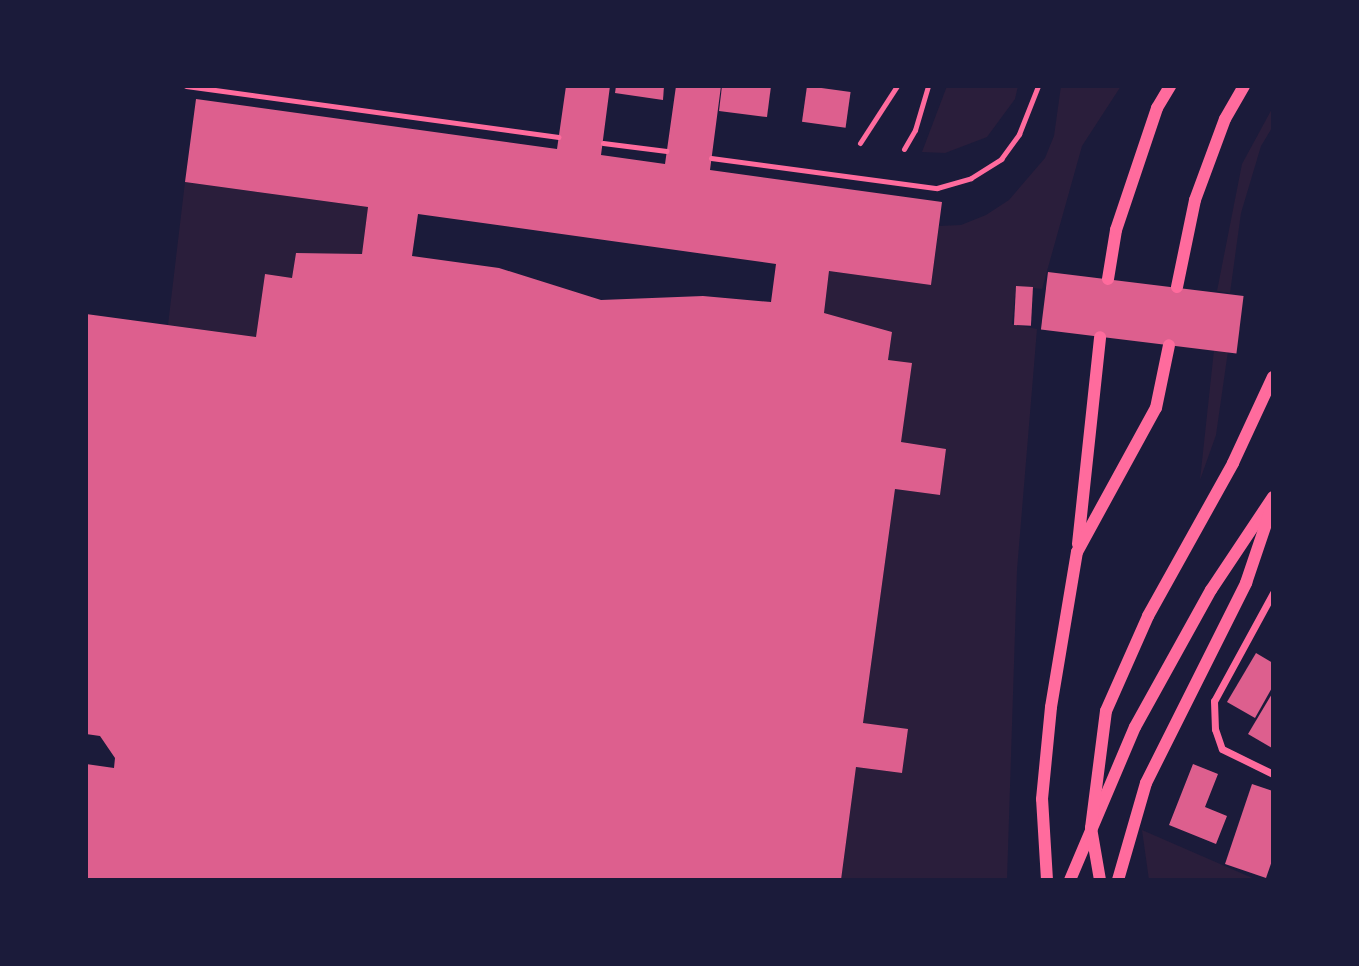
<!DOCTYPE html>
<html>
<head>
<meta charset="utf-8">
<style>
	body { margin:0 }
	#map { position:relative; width:1359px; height:966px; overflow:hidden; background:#1b1b3a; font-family:Quicksand,sans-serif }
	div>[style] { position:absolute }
	.green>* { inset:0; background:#2a1e3b }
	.building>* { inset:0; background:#dd5f8e; transform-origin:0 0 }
	.service>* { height:5px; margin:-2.5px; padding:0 2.5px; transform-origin:2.5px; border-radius:2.5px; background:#ff6b9d }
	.minor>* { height:7px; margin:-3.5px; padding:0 3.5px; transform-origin:3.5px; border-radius:3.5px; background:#ff6b9d }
	.tertiary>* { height:12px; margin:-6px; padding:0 6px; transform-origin:6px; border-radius:6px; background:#ff6b9d }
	span { translate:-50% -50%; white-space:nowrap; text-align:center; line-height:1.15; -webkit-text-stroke:7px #1b1b3a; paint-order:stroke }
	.frame { position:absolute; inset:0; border:88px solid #1b1b3a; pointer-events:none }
</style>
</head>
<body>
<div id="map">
	<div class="green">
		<i style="clip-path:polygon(947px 86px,1018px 86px,1015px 99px,987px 137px,945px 153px,922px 152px)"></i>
		<i style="clip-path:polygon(1061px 86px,1121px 86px,1082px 146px,1042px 289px,1016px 286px,1012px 324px,1037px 329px,1017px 570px,1007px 880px,841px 880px,856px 767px,902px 773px,908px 730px,863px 723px,895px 489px,940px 495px,946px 449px,901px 442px,888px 360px,892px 332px,824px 313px,829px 271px,931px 285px,939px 226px,961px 225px,986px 215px,1009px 200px,1045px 158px,1054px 136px)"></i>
		<i style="clip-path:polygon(1273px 107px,1273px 126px,1261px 146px,1241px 213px,1230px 293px,1217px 291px,1242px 164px)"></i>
		<i style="clip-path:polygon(185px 182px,368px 207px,362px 254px,296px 253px,292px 278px,265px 274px,256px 337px,168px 325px)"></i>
		<i style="clip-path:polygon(1214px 350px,1228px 351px,1216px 435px,1200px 480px)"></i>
		<i style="clip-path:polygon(1142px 830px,1257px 880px,1149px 880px)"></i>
	</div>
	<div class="building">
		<i style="clip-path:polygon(evenodd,566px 86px,610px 86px,601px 155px,665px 164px,676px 86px,721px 86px,710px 170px,942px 202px,931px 285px,829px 271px,824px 313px,892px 332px,888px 360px,912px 363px,901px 442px,946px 449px,940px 495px,895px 489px,863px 723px,908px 729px,902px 773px,856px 767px,841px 880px,86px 880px,86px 764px,114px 768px,115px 758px,100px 736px,86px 734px,86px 314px,256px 337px,265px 274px,292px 278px,296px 253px,362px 254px,368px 207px,185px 182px,196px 99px,557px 149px,566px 86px,418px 214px,776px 264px,771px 302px,703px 296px,601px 300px,499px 268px,412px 256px,418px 214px)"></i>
		<i style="clip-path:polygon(616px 86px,664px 86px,663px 100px,615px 93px)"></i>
		<i style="clip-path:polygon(722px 86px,771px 86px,767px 117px,719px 111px)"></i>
		<i style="left:807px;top:86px;width:44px;height:36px;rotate:8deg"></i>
		<i style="left:1048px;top:272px;width:197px;height:58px;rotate:7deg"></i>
		<i style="left:1016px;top:286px;width:17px;height:39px;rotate:3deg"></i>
		<i style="clip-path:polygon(1256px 653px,1273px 663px,1273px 686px,1255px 718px,1227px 702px)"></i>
		<i style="clip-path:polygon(1273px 692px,1273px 745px,1272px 748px,1248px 734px)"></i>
		<i style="clip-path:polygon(1193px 764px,1218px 774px,1205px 807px,1227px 816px,1216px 844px,1169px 825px)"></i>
		<i style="clip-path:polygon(1252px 784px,1273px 791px,1273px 858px,1266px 878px,1225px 864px)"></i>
	</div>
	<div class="service">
		<i style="left:186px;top:86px;width:376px;rotate:7.8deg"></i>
		<i style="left:603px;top:143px;width:64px;rotate:7.1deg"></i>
		<i style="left:860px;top:143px;width:68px;rotate:-57deg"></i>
		<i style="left:904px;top:149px;width:22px;rotate:-60deg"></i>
		<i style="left:915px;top:130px;width:46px;rotate:-73.5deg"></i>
		<i style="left:711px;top:158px;width:228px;rotate:7.6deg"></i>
		<i style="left:937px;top:188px;width:35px;rotate:-16deg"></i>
		<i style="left:971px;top:178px;width:36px;rotate:-32deg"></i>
		<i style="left:1001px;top:159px;width:31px;rotate:-54deg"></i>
		<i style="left:1019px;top:134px;width:52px;rotate:-68.4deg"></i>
	</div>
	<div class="minor">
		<i style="left:1273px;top:593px;width:123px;rotate:118.6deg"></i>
		<i style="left:1214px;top:701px;width:28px;rotate:88deg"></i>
		<i style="left:1215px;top:729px;width:21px;rotate:71deg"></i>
		<i style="left:1222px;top:749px;width:57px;rotate:26.1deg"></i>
	</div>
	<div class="tertiary">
		<i style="left:1108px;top:279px;width:50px;rotate:-80.7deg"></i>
		<i style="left:1116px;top:230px;width:129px;rotate:-71.4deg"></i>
		<i style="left:1157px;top:108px;width:26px;rotate:-59deg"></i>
		<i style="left:1177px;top:287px;width:89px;rotate:-78.3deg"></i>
		<i style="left:1195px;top:200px;width:86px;rotate:-69.7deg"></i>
		<i style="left:1225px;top:119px;width:38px;rotate:-60deg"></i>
		<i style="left:1078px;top:544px;width:208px;rotate:-83.9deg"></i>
		<i style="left:1047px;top:880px;width:81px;rotate:-93.5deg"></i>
		<i style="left:1042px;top:799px;width:92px;rotate:-84.4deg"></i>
		<i style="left:1051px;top:707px;width:157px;rotate:-80.5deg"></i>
		<i style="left:1077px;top:552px;width:164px;rotate:-61.3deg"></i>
		<i style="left:1156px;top:408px;width:64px;rotate:-78.3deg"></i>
		<i style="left:1070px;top:880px;width:166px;rotate:-67deg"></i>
		<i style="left:1135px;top:727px;width:157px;rotate:-61deg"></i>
		<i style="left:1211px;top:590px;width:112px;rotate:-56.3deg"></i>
		<i style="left:1100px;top:880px;width:53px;rotate:-99.8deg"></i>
		<i style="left:1091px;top:828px;width:118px;rotate:-82.7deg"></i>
		<i style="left:1106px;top:711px;width:104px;rotate:-66.1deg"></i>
		<i style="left:1148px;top:616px;width:175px;rotate:-60.9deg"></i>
		<i style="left:1233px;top:463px;width:95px;rotate:-65.1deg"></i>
		<i style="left:1118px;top:880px;width:101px;rotate:-73.9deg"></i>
		<i style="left:1146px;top:783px;width:224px;rotate:-63.4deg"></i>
		<i style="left:1246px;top:583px;width:78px;rotate:-71.3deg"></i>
	</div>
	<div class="frame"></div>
</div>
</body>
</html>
